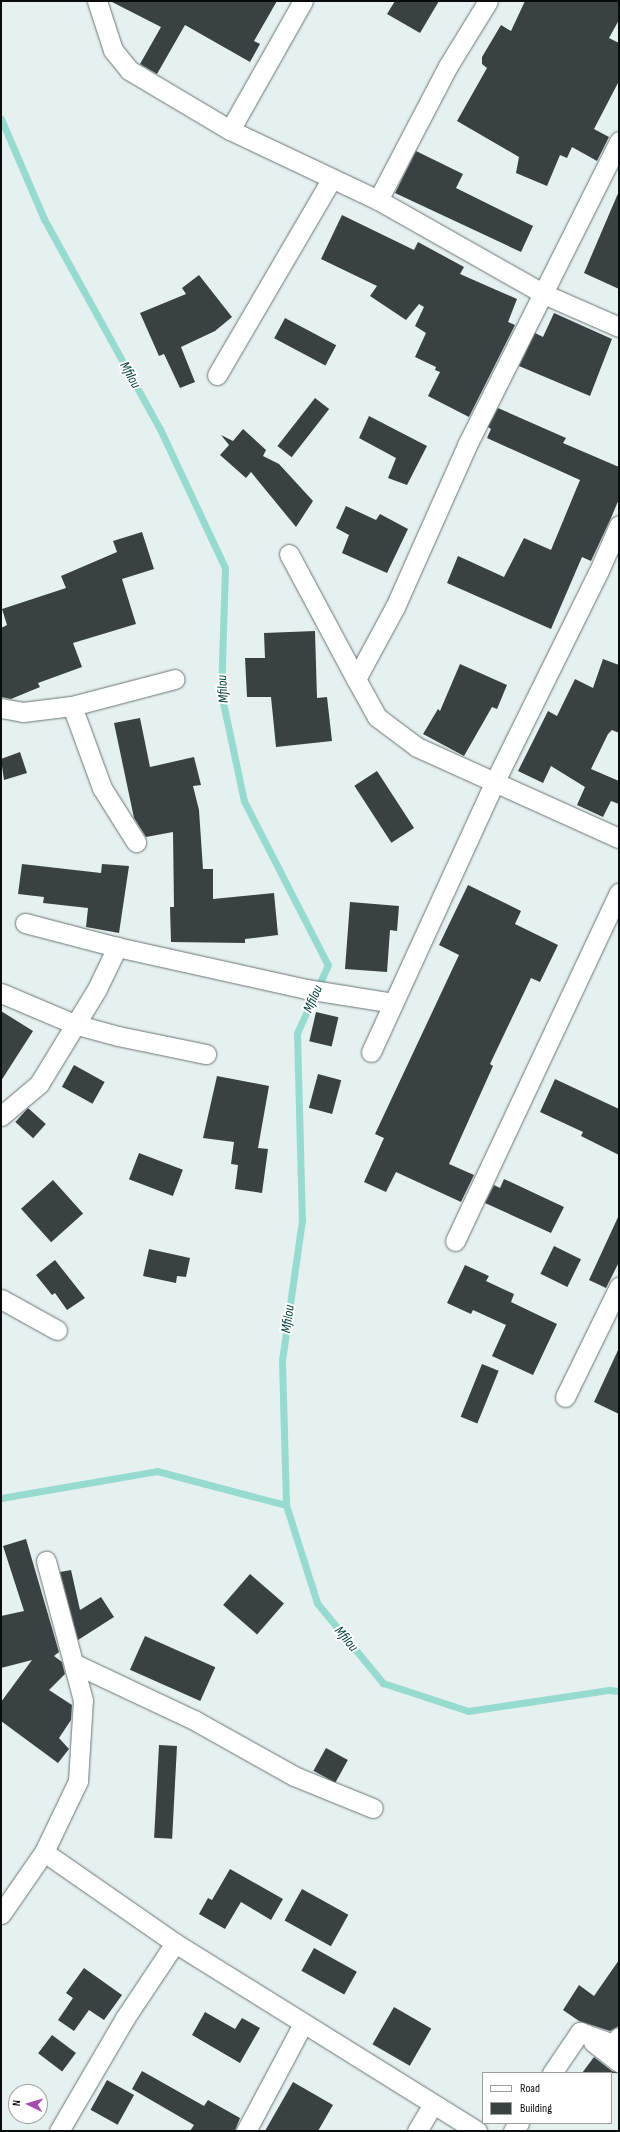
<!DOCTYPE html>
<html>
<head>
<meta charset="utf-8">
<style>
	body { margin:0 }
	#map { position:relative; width:620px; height:2132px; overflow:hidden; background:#e5f1ef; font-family:"Sofia Sans Condensed",sans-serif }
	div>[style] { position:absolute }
	.stream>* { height:7px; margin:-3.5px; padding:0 3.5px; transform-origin:3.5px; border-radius:3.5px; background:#97dad0 }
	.building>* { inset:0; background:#394241; transform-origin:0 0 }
	.roads { filter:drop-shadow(0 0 1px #6a7473) drop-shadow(0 0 1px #6a7473) }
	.street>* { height:19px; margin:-9.5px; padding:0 9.5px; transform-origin:9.5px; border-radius:9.5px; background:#fff }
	span { translate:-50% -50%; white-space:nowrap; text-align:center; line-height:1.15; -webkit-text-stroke:4px #fff; paint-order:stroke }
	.water-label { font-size:14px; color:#03423d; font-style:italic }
	.frame { position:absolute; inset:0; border:2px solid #090c0c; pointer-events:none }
	.legend { position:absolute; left:482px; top:2072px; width:130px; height:52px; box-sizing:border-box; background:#fff; border:1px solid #9d9e9e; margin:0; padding:5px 7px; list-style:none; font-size:12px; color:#090c0c }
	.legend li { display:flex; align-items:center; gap:8px; height:20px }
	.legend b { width:20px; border:1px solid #9d9e9e }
	.north { position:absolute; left:8px; top:2084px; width:40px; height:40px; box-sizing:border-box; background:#fff; border:1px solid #9d9e9e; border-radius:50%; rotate:275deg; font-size:11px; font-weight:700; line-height:16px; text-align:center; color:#090c0c }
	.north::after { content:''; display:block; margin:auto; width:14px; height:18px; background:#aa49b0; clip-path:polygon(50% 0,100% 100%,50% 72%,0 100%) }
</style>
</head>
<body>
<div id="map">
	<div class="stream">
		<i style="left:1px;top:119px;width:109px;rotate:66.7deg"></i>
		<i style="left:44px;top:219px;width:240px;rotate:61.1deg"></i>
		<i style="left:160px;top:429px;width:153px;rotate:64.9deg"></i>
		<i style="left:225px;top:568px;width:125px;rotate:91.8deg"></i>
		<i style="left:221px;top:693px;width:110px;rotate:78deg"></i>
		<i style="left:244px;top:801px;width:184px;rotate:62.9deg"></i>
		<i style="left:328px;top:965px;width:75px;rotate:114.5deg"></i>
		<i style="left:297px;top:1033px;width:187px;rotate:88.5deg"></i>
		<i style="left:302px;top:1220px;width:142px;rotate:98.1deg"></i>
		<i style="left:282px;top:1361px;width:144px;rotate:88.4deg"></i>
		<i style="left:286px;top:1505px;width:103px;rotate:72.4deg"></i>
		<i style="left:317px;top:1603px;width:104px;rotate:50.5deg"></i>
		<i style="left:383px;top:1683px;width:89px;rotate:18.2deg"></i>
		<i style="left:468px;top:1711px;width:143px;rotate:-8.5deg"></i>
		<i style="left:609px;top:1690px;width:10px;rotate:6deg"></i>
		<i style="left:1px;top:1498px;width:158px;rotate:-9.8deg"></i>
		<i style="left:157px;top:1471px;width:133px;rotate:14.8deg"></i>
	</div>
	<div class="building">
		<i style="clip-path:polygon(110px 1px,277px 1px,254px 41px,260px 44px,250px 62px,185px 25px,157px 74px,140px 64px,161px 27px)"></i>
		<i style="clip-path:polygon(395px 1px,439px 1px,420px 33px,387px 14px)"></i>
		<i style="clip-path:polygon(525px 1px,619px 1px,619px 20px,609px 38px,619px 43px,619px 81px,594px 129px,609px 137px,597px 161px,572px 147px,567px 158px,560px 155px,547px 186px,516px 173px,519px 157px,457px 121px,487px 68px,482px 64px,482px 57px,501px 25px,511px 31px)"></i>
		<i style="clip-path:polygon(416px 151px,463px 174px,456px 188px,533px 226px,521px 252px,395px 193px)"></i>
		<i style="clip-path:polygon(619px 191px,619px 289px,584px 273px)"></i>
		<i style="clip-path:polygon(342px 215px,414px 250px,418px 242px,464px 267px,460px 274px,517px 299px,508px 322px,515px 325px,469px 417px,428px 396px,440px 372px,435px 370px,436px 367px,415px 357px,426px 333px,415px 326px,424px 307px,419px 304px,406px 320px,370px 296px,377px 286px,321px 259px)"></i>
		<i style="clip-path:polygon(199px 275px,232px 317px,215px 331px,181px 347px,195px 382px,180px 388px,164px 354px,159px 356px,140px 313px,186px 294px,182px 288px)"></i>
		<i style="clip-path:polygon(554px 313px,612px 339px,590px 396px,519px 366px,535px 333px,543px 337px)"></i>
		<i style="left:285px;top:318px;width:58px;height:23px;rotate:28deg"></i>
		<i style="left:315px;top:398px;width:18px;height:61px;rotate:38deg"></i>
		<i style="clip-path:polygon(498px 408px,566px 438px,563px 443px,619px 467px,619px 499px,611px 518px,591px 561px,582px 557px,551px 629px,447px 583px,458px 556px,504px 577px,524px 538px,551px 550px,580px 480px,487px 438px,491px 429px,488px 427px)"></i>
		<i style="clip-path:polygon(369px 416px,427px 446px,407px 485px,388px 478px,396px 458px,359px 438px)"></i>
		<i style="clip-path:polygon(243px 429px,266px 450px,263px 456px,279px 464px,313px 501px,296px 527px,251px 472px,246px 478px,220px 455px,229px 445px,221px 435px,233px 441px)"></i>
		<i style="clip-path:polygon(346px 506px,376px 520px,380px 514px,408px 529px,387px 573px,342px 553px,349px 535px,336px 528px)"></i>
		<i style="clip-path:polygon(142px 532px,154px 569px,122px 579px,136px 624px,73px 643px,82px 667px,38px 683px,40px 687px,11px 699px,1px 697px,1px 628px,7px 625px,2px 609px,66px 588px,61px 576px,117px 552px,113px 541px)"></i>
		<i style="clip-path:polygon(315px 631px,317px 698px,327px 697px,332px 741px,276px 747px,271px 697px,247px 697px,245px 658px,265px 658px,264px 633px)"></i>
		<i style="clip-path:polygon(603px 659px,619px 665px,619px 733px,612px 730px,608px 734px,591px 769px,619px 781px,619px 804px,611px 801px,603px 817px,577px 805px,585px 787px,551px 766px,543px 783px,518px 771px,548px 711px,557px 716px,575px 679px,593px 688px)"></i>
		<i style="clip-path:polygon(460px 664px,507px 685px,497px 709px,492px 707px,464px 756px,423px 734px,438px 709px,440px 711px)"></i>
		<i style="clip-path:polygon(140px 718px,150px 767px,194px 757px,201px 785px,193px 786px,199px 810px,203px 869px,213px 869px,213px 899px,274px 893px,278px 935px,245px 939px,245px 943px,171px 942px,170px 907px,174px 907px,173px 832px,146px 837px,134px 818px,114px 723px)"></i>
		<i style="clip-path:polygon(20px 752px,27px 773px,4px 780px,1px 759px)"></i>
		<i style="left:377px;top:771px;width:68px;height:27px;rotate:57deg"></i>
		<i style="clip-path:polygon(22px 864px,101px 873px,102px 864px,129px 866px,119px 933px,86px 927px,88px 908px,43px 903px,44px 897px,18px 894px)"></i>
		<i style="clip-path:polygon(468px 885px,521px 911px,515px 924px,558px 945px,540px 982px,531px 978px,490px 1064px,493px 1066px,449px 1164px,474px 1175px,461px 1202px,396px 1172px,386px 1192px,364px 1182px,384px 1138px,375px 1134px,459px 955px,439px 945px)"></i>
		<i style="clip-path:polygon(350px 902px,399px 906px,397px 931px,390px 930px,387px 972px,345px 969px)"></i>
		<i style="clip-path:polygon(1px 1011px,33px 1031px,1px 1081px)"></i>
		<i style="left:316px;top:1012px;width:23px;height:30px;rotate:13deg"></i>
		<i style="left:74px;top:1065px;width:35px;height:25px;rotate:29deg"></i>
		<i style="left:318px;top:1074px;width:24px;height:35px;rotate:15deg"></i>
		<i style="clip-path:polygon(217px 1076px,269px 1086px,258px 1148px,268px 1149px,262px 1193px,235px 1189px,238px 1165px,231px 1164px,234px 1142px,203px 1138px)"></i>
		<i style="clip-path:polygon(555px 1079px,619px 1109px,619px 1155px,581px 1136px,583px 1132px,540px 1112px)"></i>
		<i style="left:28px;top:1108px;width:24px;height:19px;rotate:42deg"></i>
		<i style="left:139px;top:1153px;width:47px;height:28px;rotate:21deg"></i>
		<i style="clip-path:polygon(504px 1179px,564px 1207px,551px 1233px,485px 1203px,494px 1185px,500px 1188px)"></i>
		<i style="left:53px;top:1180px;width:45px;height:43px;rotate:48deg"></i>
		<i style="clip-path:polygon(619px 1215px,619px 1262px,606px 1288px,589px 1280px)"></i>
		<i style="left:554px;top:1246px;width:30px;height:31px;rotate:26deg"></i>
		<i style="clip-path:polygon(149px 1249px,190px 1258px,186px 1277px,177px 1276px,176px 1283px,143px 1276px)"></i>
		<i style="clip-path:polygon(55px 1260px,85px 1298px,67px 1310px,55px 1293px,52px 1295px,36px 1275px)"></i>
		<i style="clip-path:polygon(465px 1265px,489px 1276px,486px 1281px,514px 1294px,511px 1302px,557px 1324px,533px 1375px,492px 1356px,506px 1325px,473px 1310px,471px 1314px,447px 1303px)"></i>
		<i style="clip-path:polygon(619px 1348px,619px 1414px,594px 1402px)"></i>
		<i style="left:482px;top:1364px;width:18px;height:57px;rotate:22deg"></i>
		<i style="clip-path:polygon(26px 1539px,59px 1652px,54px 1656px,62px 1662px,65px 1674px,49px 1690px,72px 1705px,71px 1720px,59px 1738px,69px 1749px,58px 1763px,1px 1721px,1px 1702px,32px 1660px,1px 1668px,1px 1616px,24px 1611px,3px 1546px)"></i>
		<i style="clip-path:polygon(71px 1570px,80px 1610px,101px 1597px,114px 1617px,78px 1640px,60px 1572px)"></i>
		<i style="left:250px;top:1574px;width:45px;height:41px;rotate:41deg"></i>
		<i style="left:145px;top:1636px;width:77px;height:37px;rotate:24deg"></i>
		<i style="left:159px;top:1745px;width:18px;height:93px;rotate:3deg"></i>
		<i style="left:326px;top:1748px;width:25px;height:26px;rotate:29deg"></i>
		<i style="clip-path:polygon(230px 1869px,283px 1899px,271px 1920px,241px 1902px,225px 1929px,199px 1914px,208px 1898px,212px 1900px)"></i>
		<i style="left:302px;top:1889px;width:53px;height:36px;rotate:29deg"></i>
		<i style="left:314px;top:1948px;width:49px;height:26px;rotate:29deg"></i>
		<i style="clip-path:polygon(619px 1960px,619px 2026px,610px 2031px,579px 2021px,563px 2010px,579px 1985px,594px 1996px)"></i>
		<i style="clip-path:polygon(84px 1968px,122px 1995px,104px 2020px,89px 2010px,74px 2031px,58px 2020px,73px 1998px,66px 1993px)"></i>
		<i style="left:394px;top:2007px;width:43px;height:43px;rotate:30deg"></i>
		<i style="clip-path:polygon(205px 2012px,235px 2029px,242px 2018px,260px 2028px,240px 2063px,192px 2035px)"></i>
		<i style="left:52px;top:2035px;width:30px;height:23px;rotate:37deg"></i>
		<i style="clip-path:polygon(594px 2057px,612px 2071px,619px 2073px,582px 2073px)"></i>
		<i style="clip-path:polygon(142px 2071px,204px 2106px,208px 2100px,240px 2118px,235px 2131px,190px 2131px,194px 2125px,132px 2089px)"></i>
		<i style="left:107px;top:2080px;width:31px;height:34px;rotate:29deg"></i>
		<i style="clip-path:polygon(293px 2082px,333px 2105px,318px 2131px,265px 2131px)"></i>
	</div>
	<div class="roads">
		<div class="street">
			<i style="left:97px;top:1px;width:52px;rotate:71.9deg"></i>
			<i style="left:113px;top:50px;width:26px;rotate:51deg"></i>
			<i style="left:129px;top:70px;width:117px;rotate:30.7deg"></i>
			<i style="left:230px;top:130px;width:164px;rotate:25.3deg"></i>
			<i style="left:378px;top:200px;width:191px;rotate:29.5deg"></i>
			<i style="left:544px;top:294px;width:82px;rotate:23.7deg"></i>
			<i style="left:230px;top:130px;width:148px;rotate:-60.5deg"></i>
			<i style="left:378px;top:200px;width:151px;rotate:-62.4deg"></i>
			<i style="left:448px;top:66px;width:76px;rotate:-58.4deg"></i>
			<i style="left:217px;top:375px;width:226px;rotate:-59.7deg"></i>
			<i style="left:289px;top:554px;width:142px;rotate:61.8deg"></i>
			<i style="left:356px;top:679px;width:82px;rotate:-61.6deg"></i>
			<i style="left:395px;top:607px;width:177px;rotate:-66deg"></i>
			<i style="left:467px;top:445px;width:340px;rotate:-63.4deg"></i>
			<i style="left:356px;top:679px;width:43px;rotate:61.1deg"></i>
			<i style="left:377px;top:717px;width:50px;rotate:36.9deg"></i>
			<i style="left:417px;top:747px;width:222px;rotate:24.3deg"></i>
			<i style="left:72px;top:706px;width:87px;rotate:69.9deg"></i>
			<i style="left:102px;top:788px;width:64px;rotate:57.8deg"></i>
			<i style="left:1px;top:708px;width:22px;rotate:10deg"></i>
			<i style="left:23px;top:712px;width:49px;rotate:-7deg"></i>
			<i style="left:72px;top:706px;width:106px;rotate:-14.7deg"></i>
			<i style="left:25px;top:923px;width:95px;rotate:14.6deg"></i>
			<i style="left:117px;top:947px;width:194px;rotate:12.5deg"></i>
			<i style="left:306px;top:989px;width:88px;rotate:9.1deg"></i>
			<i style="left:1px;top:993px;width:79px;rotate:23deg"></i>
			<i style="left:74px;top:1024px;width:46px;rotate:15.3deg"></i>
			<i style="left:118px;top:1036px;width:90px;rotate:11.6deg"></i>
			<i style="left:371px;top:1052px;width:296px;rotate:-65.4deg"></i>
			<i style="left:494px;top:783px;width:234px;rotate:-63.7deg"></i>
			<i style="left:598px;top:573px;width:52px;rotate:-66.4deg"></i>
			<i style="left:1px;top:1116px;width:50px;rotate:-40.1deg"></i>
			<i style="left:39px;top:1084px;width:111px;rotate:-58.6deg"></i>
			<i style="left:97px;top:989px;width:47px;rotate:-64.5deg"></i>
			<i style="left:455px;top:1241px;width:385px;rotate:-64.8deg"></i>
			<i style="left:1px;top:1299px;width:64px;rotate:29deg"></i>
			<i style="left:565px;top:1397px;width:123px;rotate:-63.9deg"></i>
			<i style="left:75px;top:1664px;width:132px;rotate:25.2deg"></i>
			<i style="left:194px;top:1720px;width:115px;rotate:29.2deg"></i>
			<i style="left:294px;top:1776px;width:85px;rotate:22.1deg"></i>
			<i style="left:44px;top:1852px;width:160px;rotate:34.8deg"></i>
			<i style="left:175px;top:1943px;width:356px;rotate:31.9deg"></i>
			<i style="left:1px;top:1914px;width:75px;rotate:-55.3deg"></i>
			<i style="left:44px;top:1852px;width:79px;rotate:-64.4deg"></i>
			<i style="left:78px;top:1781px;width:81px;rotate:-86.5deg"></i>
			<i style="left:83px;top:1700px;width:144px;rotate:-104.9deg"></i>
			<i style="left:593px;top:2042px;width:33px;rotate:38deg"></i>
			<i style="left:552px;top:2073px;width:50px;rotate:-55.7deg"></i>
			<i style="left:580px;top:2032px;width:35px;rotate:20deg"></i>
			<i style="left:613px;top:2044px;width:9px;rotate:-49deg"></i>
			<i style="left:59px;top:2131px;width:131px;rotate:-59.7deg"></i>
			<i style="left:125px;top:2018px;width:90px;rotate:-56.3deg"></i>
			<i style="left:246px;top:2131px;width:121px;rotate:-62deg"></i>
			<i style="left:417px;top:2131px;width:31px;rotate:-59deg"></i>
			<i style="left:513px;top:2131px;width:10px;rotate:-53deg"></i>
		</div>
	</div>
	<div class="water-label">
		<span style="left:130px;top:375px;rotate:61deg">Mfilou</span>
		<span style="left:223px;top:689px;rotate:-94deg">Mfilou</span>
		<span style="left:313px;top:999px;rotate:-66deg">Mfilou</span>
		<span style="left:288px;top:1319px;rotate:-82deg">Mfilou</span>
		<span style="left:346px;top:1639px;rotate:50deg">Mfilou</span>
	</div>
	<div class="frame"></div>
	<ul class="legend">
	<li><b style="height:5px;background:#fff"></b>Road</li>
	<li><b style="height:11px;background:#394241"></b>Building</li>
	</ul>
	<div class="north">N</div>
</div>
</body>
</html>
